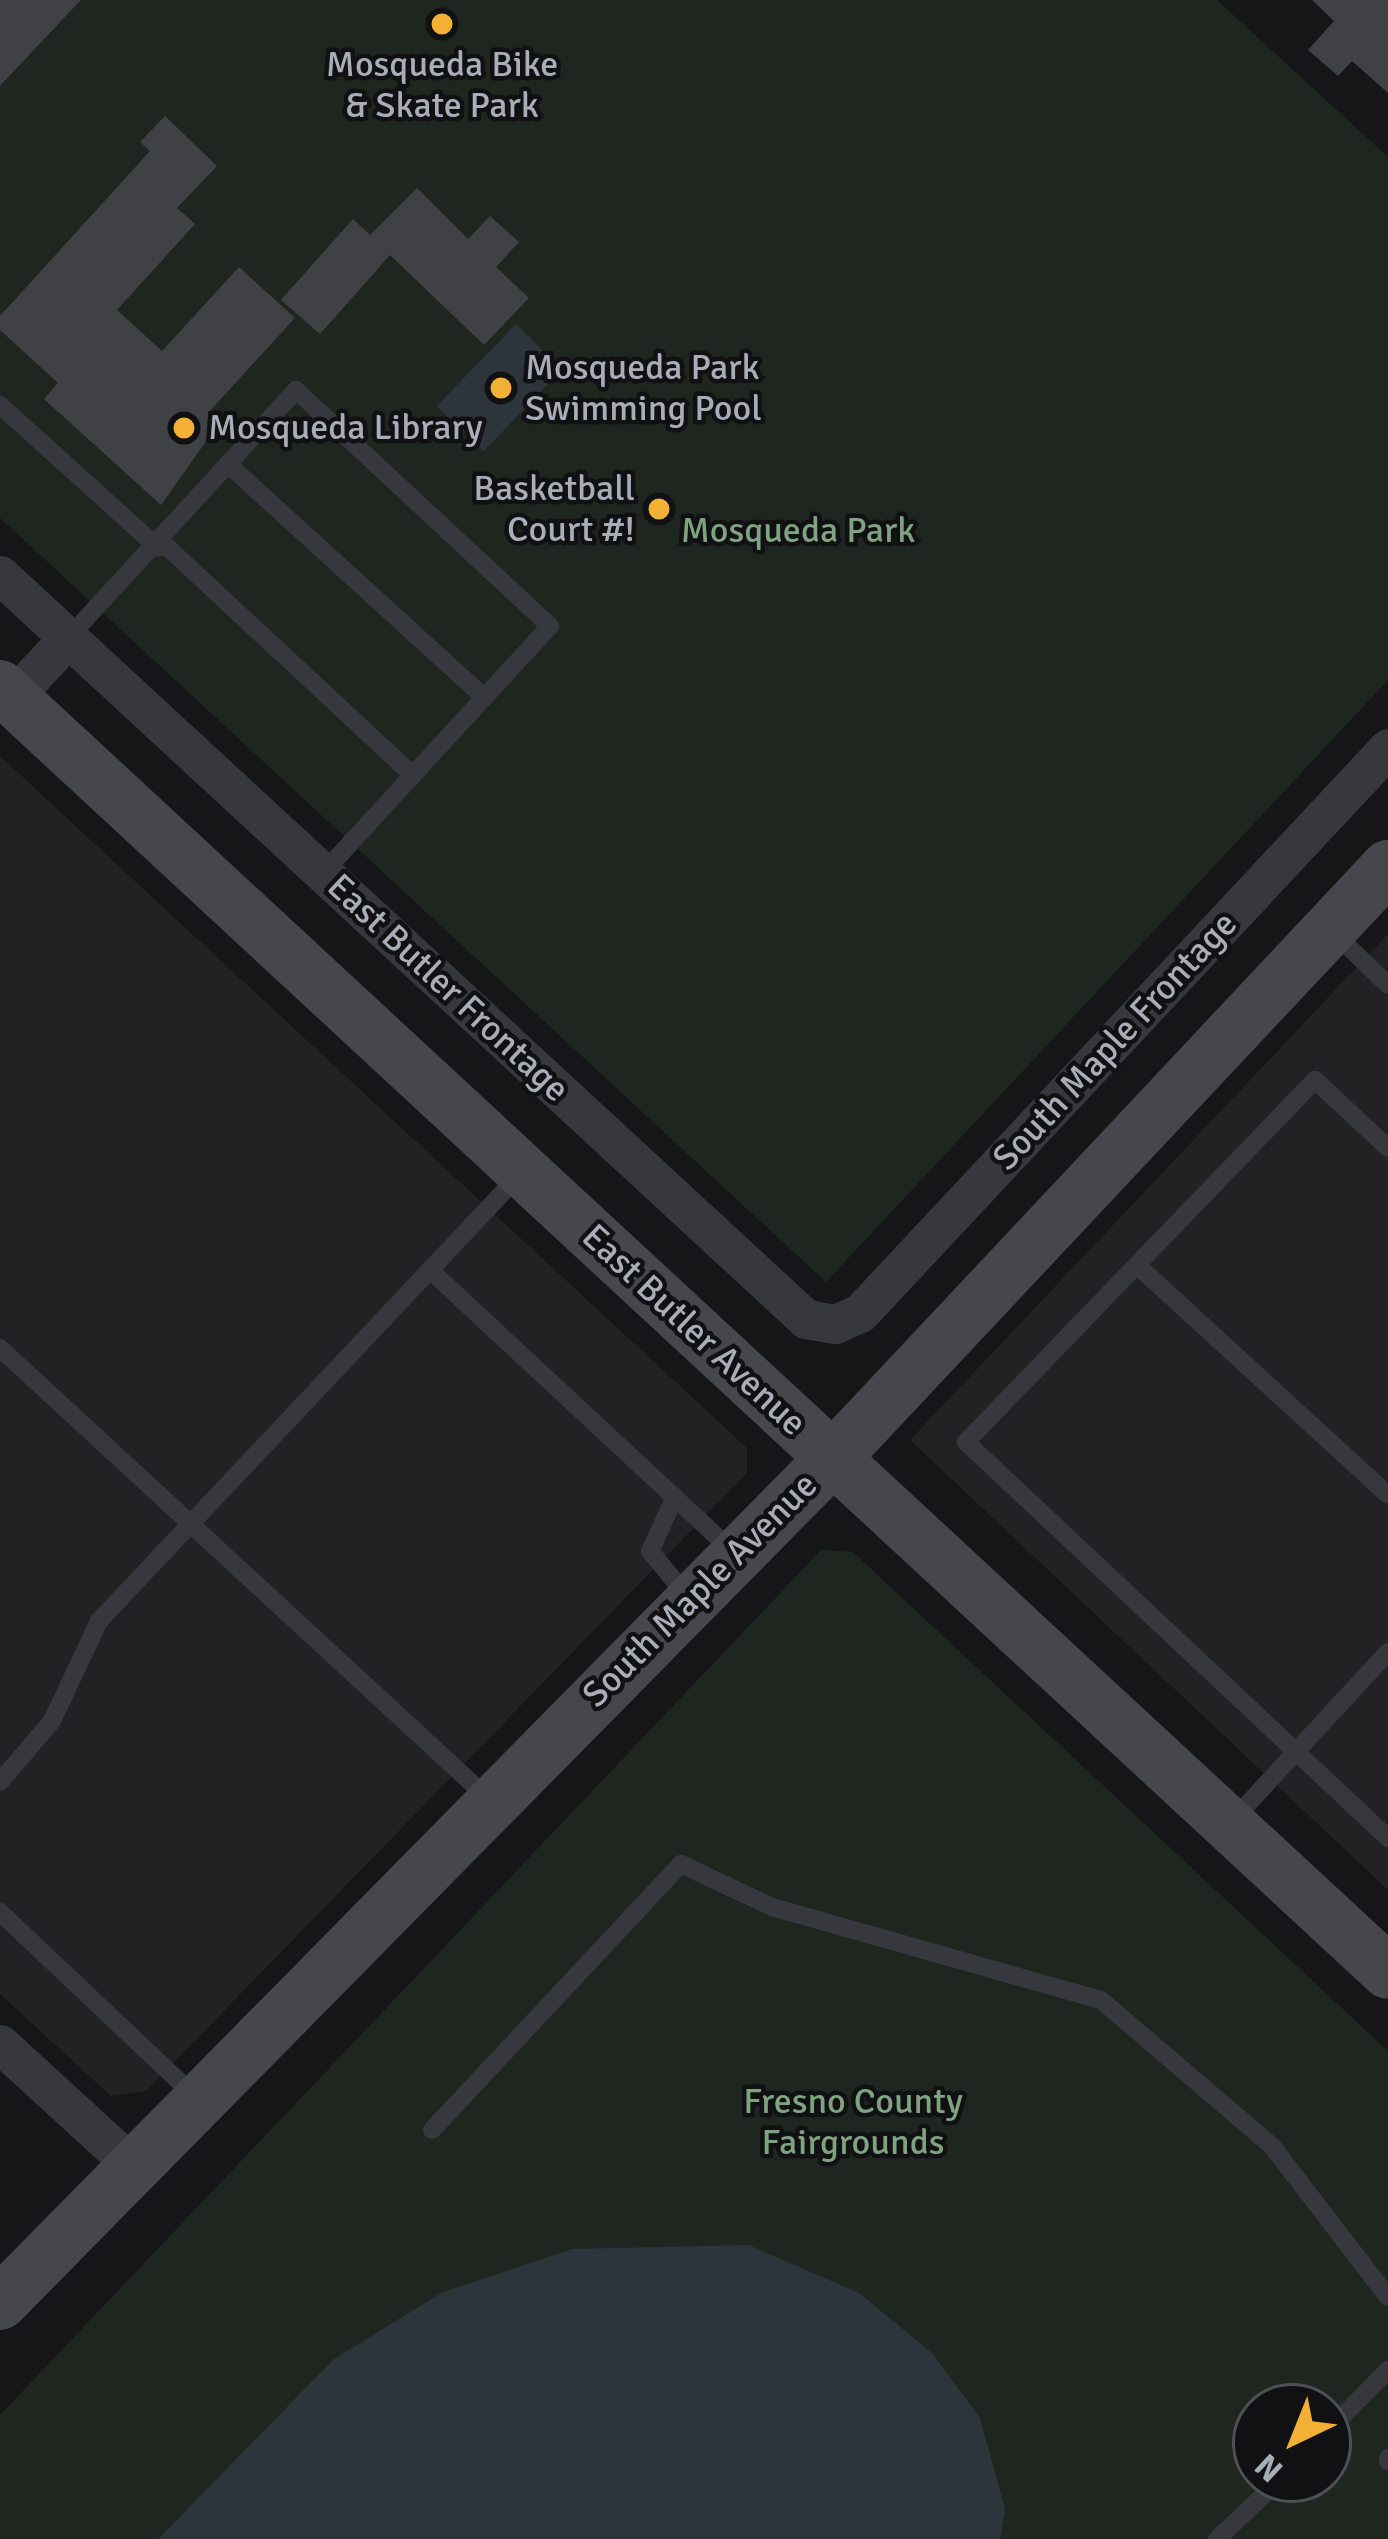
<!DOCTYPE html>
<html>
<head>
<meta charset="utf-8">
<style>
	body { margin:0 }
	#map { position:relative; width:1388px; height:2539px; overflow:hidden; background:#161618; font-family:Signika,sans-serif }
	div>[style] { position:absolute }
	.built>* { inset:0; background:#222225 }
	.green>* { inset:0; background:#1e261f }
	.water>* { inset:0; background:#2c353c; transform-origin:0 0 }
	.building>* { inset:0; background:#404145 }
	.lane>* { height:18px; margin:-9px; padding:0 9px; transform-origin:9px; border-radius:9px; background:#37383d }
	.street>* { height:39px; margin:-19.5px; padding:0 19.5px; transform-origin:19.5px; border-radius:19.5px; background:#37383d }
	.secondary>* { height:54px; margin:-27px; padding:0 27px; transform-origin:27px; border-radius:27px; background:#45474d }
	.dots>* { width:33px; height:33px; translate:-50% -50%; box-sizing:border-box; border:6px solid #111113; border-radius:50% }
	span { translate:-50% -50%; white-space:nowrap; text-align:center; line-height:1.15; -webkit-text-stroke:9px #111113; paint-order:stroke }
	.poi-label { font-size:36px; color:#a8adb8 }
	.left { translate:0 -50%; text-align:left }
	.right { translate:-100% -50%; text-align:right }
	.park-label { font-size:36px; color:#7fa381 }
	.street-label { font-size:36px; color:#a8adb8 }
	.north { position:absolute; left:1232px; top:2383px; width:120px; height:120px; box-sizing:border-box; background:#111113; border:3px solid #4d4f55; border-radius:50%; rotate:223deg; font-size:33px; font-weight:700; line-height:48px; text-align:center; color:#a8adb8 }
	.north::after { content:''; display:block; margin:auto; width:42px; height:54px; background:#f2b134; clip-path:polygon(50% 0,100% 100%,50% 72%,0 100%) }
</style>
</head>
<body>
<div id="map">
	<div class="built">
		<i style="clip-path:polygon(0 756px,747px 1448px,747px 1473px,146px 2091px,111px 2096px,0 1994px)"></i>
		<i style="clip-path:polygon(1388px 934px,1388px 1890px,910px 1440px)"></i>
	</div>
	<div class="green">
		<i style="clip-path:polygon(81px 0,1217px 0,1388px 157px,1388px 680px,826px 1282px,0 518px,0 86px)"></i>
		<i style="clip-path:polygon(evenodd,821px 1550px,853px 1552px,1388px 2051px,1388px 2539px,0 2539px,0 2415px,821px 1550px,1256px 2407px,1328px 2407px,1328px 2479px,1256px 2479px,1256px 2407px)"></i>
	</div>
	<div class="water">
		<i style="left:516px;top:324px;width:65px;height:114px;rotate:44deg"></i>
		<i style="clip-path:polygon(749px 2245px,859px 2293px,932px 2353px,980px 2418px,1005px 2509px,1000px 2539px,158px 2539px,334px 2359px,443px 2292px,572px 2249px)"></i>
	</div>
	<div class="building">
		<i style="clip-path:polygon(0 0,81px 0,0 86px)"></i>
		<i style="clip-path:polygon(1312px 0,1388px 0,1388px 93px,1352px 61px,1338px 76px,1308px 50px,1334px 21px)"></i>
		<i style="clip-path:polygon(165px 116px,217px 166px,177px 208px,195px 224px,117px 310px,162px 351px,239px 267px,295px 318px,208px 413px,219px 423px,161px 505px,44px 399px,58px 383px,0 330px,0 316px,150px 151px,140px 142px)"></i>
		<i style="clip-path:polygon(417px 188px,468px 239px,490px 216px,519px 242px,496px 267px,529px 298px,484px 345px,390px 255px,320px 334px,281px 300px,353px 219px,370px 235px)"></i>
	</div>
	<div class="lane">
		<i style="left:0;top:405px;width:213px;rotate:42.1deg"></i>
		<i style="left:230px;top:466px;width:343px;rotate:42.3deg"></i>
		<i style="left:163px;top:543px;width:341px;rotate:42.9deg"></i>
		<i style="left:68px;top:638px;width:337px;rotate:-47.4deg"></i>
		<i style="left:296px;top:390px;width:347px;rotate:42.9deg"></i>
		<i style="left:550px;top:626px;width:335px;rotate:132.6deg"></i>
		<i style="left:1333px;top:932px;width:76px;rotate:43.9deg"></i>
		<i style="left:1388px;top:1148px;width:100px;rotate:-137deg"></i>
		<i style="left:1315px;top:1080px;width:503px;rotate:133.95deg"></i>
		<i style="left:966px;top:1442px;width:579px;rotate:43.18deg"></i>
		<i style="left:1137px;top:1265px;width:340px;rotate:42.5deg"></i>
		<i style="left:430px;top:1270px;width:133px;rotate:-46.8deg"></i>
		<i style="left:0;top:1348px;width:665px;rotate:42.69deg"></i>
		<i style="left:675px;top:1497px;width:60px;rotate:114.8deg"></i>
		<i style="left:650px;top:1551px;width:58px;rotate:50.6deg"></i>
		<i style="left:0;top:1782px;width:80px;rotate:-49.6deg"></i>
		<i style="left:52px;top:1721px;width:110px;rotate:-64.8deg"></i>
		<i style="left:99px;top:1621px;width:482px;rotate:-46.7deg"></i>
		<i style="left:430px;top:1270px;width:414px;rotate:42.9deg"></i>
		<i style="left:1232px;top:1821px;width:230px;rotate:-47.3deg"></i>
		<i style="left:0;top:1912px;width:271px;rotate:43.4deg"></i>
		<i style="left:432px;top:2130px;width:364px;rotate:-46.9deg"></i>
		<i style="left:681px;top:1864px;width:101px;rotate:25.3deg"></i>
		<i style="left:772px;top:1907px;width:342px;rotate:15.8deg"></i>
		<i style="left:1101px;top:2000px;width:225px;rotate:40.5deg"></i>
		<i style="left:1272px;top:2146px;width:190px;rotate:52.5deg"></i>
		<i style="left:1328px;top:2431px;width:86px;rotate:-45.5deg"></i>
		<i style="left:1388px;top:2458px;width:3px;rotate:90deg"></i>
		<i style="left:1217px;top:2539px;width:88px;rotate:-43.2deg"></i>
	</div>
	<div class="street">
		<i style="left:0;top:575px;width:1097px;rotate:42.71deg"></i>
		<i style="left:806px;top:1319px;width:29px;rotate:10deg"></i>
		<i style="left:835px;top:1324px;width:27px;rotate:-24deg"></i>
		<i style="left:860px;top:1313px;width:773px;rotate:-46.94deg"></i>
		<i style="left:12px;top:698px;width:82px;rotate:-47deg"></i>
		<i style="left:0;top:2044px;width:179px;rotate:42.5deg"></i>
	</div>
	<div class="secondary">
		<i style="left:0;top:687px;width:1891px;rotate:42.79deg"></i>
		<i style="left:0;top:2303px;width:1187px;rotate:-45.41deg"></i>
		<i style="left:833px;top:1458px;width:811px;rotate:-46.8deg"></i>
	</div>
	<div class="dots">
		<i style="left:442px;top:24px;background:#f2b134"></i>
		<i style="left:501px;top:388px;background:#f2b134"></i>
		<i style="left:184px;top:428px;background:#f2b134"></i>
		<i style="left:659px;top:509px;background:#f2b134"></i>
	</div>
	<div class="poi-label">
		<span style="left:442px;top:85px">Mosqueda Bike<br>&amp; Skate Park</span>
		<span class="left" style="left:525px;top:388px">Mosqueda Park<br>Swimming Pool</span>
		<span class="left" style="left:208px;top:428px">Mosqueda Library</span>
		<span class="right" style="left:635px;top:509px">Basketball<br>Court #!</span>
	</div>
	<div class="park-label">
		<span style="left:798px;top:531px">Mosqueda Park</span>
		<span style="left:853px;top:2122px">Fresno County<br>Fairgrounds</span>
	</div>
	<div class="street-label">
		<span style="left:448px;top:988px;rotate:43deg">East Butler Frontage</span>
		<span style="left:1115px;top:1041px;rotate:-47deg">South Maple Frontage</span>
		<span style="left:694px;top:1330px;rotate:43deg">East Butler Avenue</span>
		<span style="left:700px;top:1590px;rotate:-45deg">South Maple Avenue</span>
	</div>
	<div class="north">N</div>
</div>
</body>
</html>
